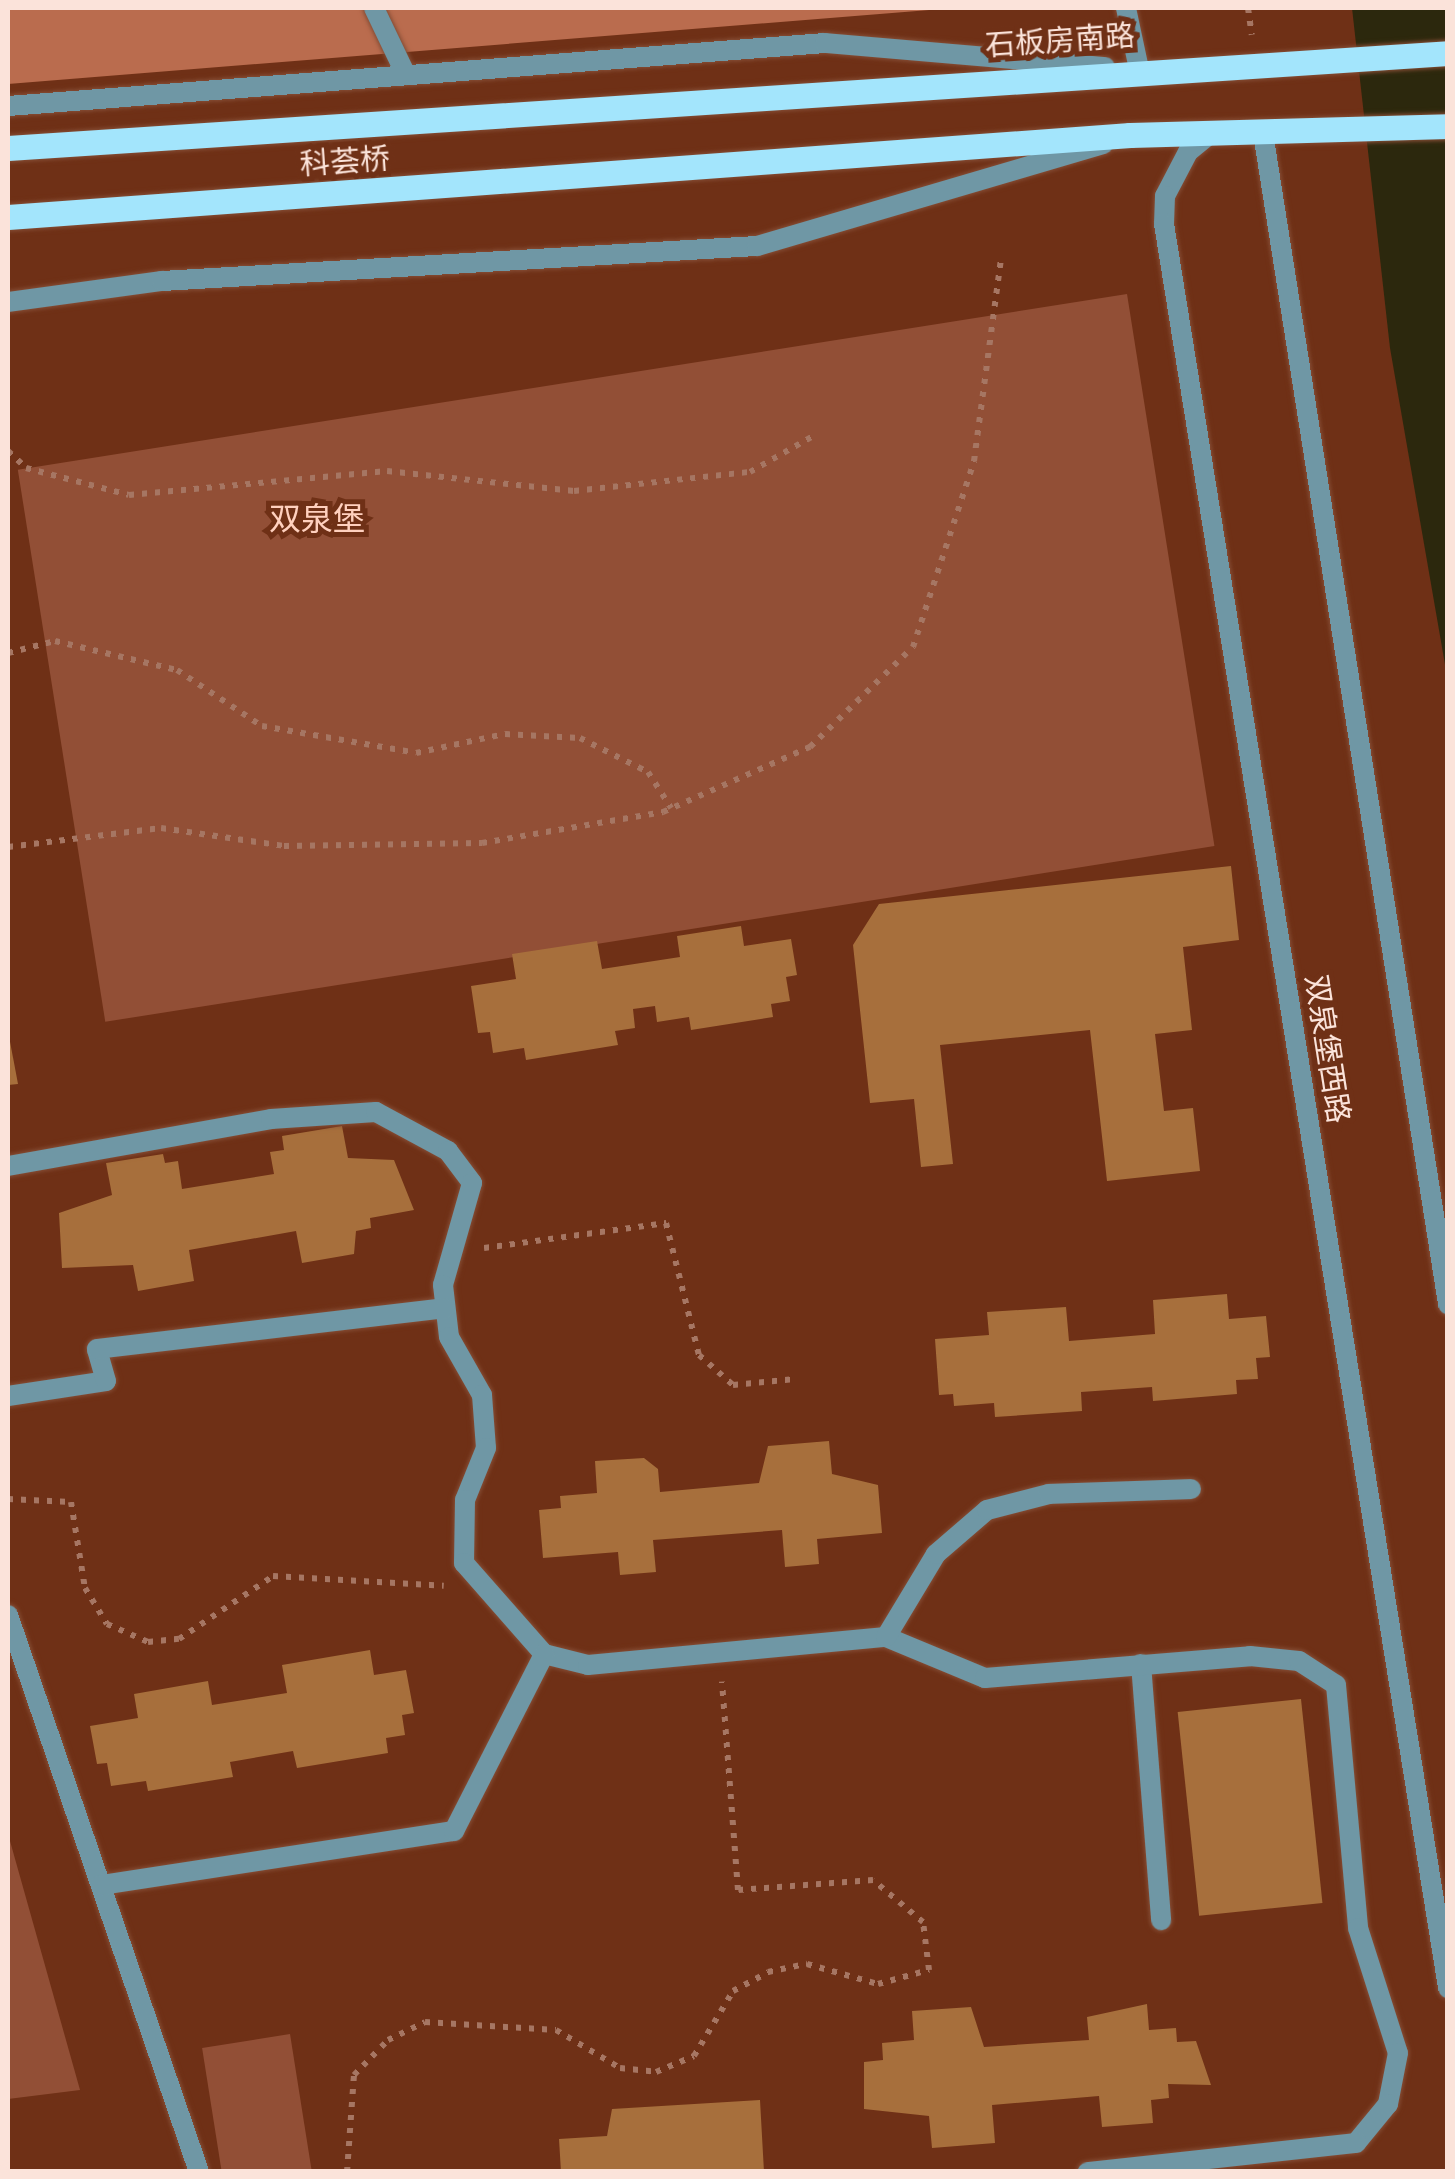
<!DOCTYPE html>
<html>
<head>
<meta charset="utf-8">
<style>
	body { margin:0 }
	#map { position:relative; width:1455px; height:2179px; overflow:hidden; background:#6f3016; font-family:Figtree,"Noto Sans SC",sans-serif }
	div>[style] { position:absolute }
	.green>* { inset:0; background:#924f36; transform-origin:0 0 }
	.forest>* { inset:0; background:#ba6c4e }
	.water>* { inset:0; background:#2c280d }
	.building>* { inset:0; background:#a76f3c; transform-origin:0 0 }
	.path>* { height:6px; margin-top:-3px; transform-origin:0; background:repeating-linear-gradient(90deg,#a67663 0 5px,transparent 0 13px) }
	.roads { filter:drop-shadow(0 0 2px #854d35) drop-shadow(0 0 2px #854d35) }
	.service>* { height:20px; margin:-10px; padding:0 10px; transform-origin:10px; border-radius:10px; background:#6f97a5 }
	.minor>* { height:20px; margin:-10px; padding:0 10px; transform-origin:10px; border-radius:10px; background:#6f97a5 }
	.tertiary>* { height:20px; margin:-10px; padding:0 10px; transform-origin:10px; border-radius:10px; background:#6f97a5 }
	.primary>* { height:25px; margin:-12.5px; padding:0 12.5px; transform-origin:12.5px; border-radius:12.5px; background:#a3e5fc }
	span { translate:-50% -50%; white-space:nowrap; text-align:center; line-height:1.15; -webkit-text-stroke:10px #6f3016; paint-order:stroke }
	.street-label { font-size:30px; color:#fbe3da }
	.neighbourhood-label { font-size:32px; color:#ffd0be }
	.frame { position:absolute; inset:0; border:10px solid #fbe3da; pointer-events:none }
</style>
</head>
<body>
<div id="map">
	<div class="green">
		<i style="left:1127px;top:294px;width:559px;height:1123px;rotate:81deg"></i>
		<i style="clip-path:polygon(8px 1834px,80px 2090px,8px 2099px)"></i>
		<i style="left:290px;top:2034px;width:139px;height:89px;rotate:81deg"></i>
	</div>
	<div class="forest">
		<i style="clip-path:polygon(8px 8px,954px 8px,8px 84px)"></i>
	</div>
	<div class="water">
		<i style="clip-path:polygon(1352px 8px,1447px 8px,1447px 676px,1390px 348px)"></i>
	</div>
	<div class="building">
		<i style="clip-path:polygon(1231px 866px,1239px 940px,1183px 947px,1192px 1030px,1155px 1034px,1164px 1111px,1193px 1108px,1200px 1171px,1107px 1181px,1090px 1030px,940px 1045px,953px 1164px,921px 1167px,914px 1099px,870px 1103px,853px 945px,879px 904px)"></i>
		<i style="clip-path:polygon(741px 926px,744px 946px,791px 939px,797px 975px,786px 977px,790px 1001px,771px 1004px,773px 1017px,691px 1030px,689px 1017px,657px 1022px,655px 1006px,633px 1009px,635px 1028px,615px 1031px,618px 1045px,526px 1060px,524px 1048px,493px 1053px,490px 1032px,478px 1033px,471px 986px,516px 979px,512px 954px,597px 941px,602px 969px,680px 957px,677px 936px)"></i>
		<i style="clip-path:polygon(8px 1031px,18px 1084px,8px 1085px)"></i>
		<i style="clip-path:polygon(342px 1126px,348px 1158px,394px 1160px,414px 1210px,370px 1218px,371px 1228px,356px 1231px,354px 1254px,302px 1263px,296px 1231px,189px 1250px,194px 1281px,138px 1291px,133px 1265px,62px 1268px,59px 1213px,112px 1195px,106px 1163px,163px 1154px,165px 1163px,178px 1161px,182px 1189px,274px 1174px,270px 1152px,284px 1150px,282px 1136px)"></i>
		<i style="clip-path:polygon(1227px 1294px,1229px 1319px,1266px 1316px,1270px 1357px,1256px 1358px,1258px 1379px,1236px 1380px,1237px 1394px,1153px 1401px,1152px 1387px,1081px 1392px,1082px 1411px,995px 1417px,994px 1403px,954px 1406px,953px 1394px,939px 1395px,935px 1339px,989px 1335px,987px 1312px,1066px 1307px,1069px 1341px,1155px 1334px,1153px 1300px)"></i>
		<i style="clip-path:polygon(829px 1441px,832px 1474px,878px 1485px,882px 1533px,817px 1539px,819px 1564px,785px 1567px,782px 1530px,653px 1540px,656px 1572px,620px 1575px,618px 1552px,543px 1558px,539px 1510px,561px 1508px,560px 1496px,597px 1493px,595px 1461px,644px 1458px,658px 1469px,660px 1492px,759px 1483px,768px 1446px)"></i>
		<i style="clip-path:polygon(370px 1650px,374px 1675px,406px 1670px,414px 1713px,402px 1715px,405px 1735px,386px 1738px,388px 1753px,297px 1768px,293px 1751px,230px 1762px,233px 1777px,148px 1791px,146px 1781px,111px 1786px,107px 1763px,97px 1764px,90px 1726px,138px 1718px,134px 1694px,208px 1681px,212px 1705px,287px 1693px,282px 1665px)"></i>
		<i style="left:1301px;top:1699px;width:205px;height:124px;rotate:84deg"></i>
		<i style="clip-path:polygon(1147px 2004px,1149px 2030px,1176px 2028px,1177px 2042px,1196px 2041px,1211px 2085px,1168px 2084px,1169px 2098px,1151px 2100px,1153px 2123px,1102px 2127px,1099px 2096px,992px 2105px,995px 2143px,932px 2148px,929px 2116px,864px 2109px,864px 2062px,883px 2060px,882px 2043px,914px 2040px,912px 2011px,971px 2007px,984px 2047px,1089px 2040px,1087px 2017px)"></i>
		<i style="clip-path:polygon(760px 2100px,764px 2172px,561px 2172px,559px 2139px,607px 2136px,612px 2109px)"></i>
	</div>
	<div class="path">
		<i style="left:1248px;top:8px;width:27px;rotate:82deg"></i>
		<i style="left:8px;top:451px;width:25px;rotate:43deg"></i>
		<i style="left:26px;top:468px;width:106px;rotate:14.7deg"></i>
		<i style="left:129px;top:495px;width:259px;rotate:-5.3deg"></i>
		<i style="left:387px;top:471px;width:188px;rotate:6.1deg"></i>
		<i style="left:574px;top:491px;width:177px;rotate:-6.2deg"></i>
		<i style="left:750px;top:472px;width:73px;rotate:-29.7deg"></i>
		<i style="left:8px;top:653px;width:49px;rotate:-14.3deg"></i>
		<i style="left:55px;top:641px;width:125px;rotate:13.4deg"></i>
		<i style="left:177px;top:670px;width:102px;rotate:33.4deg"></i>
		<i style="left:262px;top:726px;width:156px;rotate:9.9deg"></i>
		<i style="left:416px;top:753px;width:91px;rotate:-12.1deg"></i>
		<i style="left:505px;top:734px;width:75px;rotate:3.1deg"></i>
		<i style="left:580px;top:738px;width:76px;rotate:26.6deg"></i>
		<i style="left:648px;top:772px;width:43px;rotate:57.4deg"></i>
		<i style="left:8px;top:847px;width:154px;rotate:-7.1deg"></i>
		<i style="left:161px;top:828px;width:124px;rotate:8.3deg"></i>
		<i style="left:284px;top:846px;width:198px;rotate:-0.9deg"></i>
		<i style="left:482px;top:843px;width:184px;rotate:-9.7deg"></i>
		<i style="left:663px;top:812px;width:161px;rotate:-23.9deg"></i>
		<i style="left:810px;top:747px;width:144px;rotate:-44.2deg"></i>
		<i style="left:913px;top:647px;width:196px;rotate:-71.8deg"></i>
		<i style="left:974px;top:461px;width:204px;rotate:-82.4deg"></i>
		<i style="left:484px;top:1248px;width:184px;rotate:-7.8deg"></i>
		<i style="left:666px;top:1223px;width:136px;rotate:76deg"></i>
		<i style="left:699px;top:1355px;width:45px;rotate:41.4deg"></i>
		<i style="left:733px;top:1385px;width:62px;rotate:-5.5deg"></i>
		<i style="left:8px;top:1499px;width:63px;rotate:2.7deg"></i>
		<i style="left:71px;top:1502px;width:87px;rotate:80.8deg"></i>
		<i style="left:85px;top:1588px;width:42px;rotate:58.6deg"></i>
		<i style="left:107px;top:1624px;width:45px;rotate:23.7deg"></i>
		<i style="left:148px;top:1642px;width:31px;rotate:-6deg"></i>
		<i style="left:179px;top:1639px;width:113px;rotate:-33.8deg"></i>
		<i style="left:273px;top:1576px;width:171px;rotate:3.3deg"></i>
		<i style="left:347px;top:2172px;width:97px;rotate:-85.9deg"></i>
		<i style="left:354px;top:2075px;width:49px;rotate:-45.8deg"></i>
		<i style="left:388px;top:2040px;width:41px;rotate:-25.9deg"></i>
		<i style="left:425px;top:2022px;width:131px;rotate:3.5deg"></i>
		<i style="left:556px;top:2030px;width:74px;rotate:30.7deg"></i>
		<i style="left:620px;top:2068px;width:36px;rotate:6deg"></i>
		<i style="left:656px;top:2072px;width:41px;rotate:-22.8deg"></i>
		<i style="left:694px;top:2056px;width:76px;rotate:-59deg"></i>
		<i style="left:733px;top:1991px;width:40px;rotate:-28deg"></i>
		<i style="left:768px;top:1972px;width:40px;rotate:-12deg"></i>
		<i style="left:807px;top:1964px;width:74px;rotate:15.7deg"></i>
		<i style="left:878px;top:1984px;width:53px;rotate:-15.4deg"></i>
		<i style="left:929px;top:1970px;width:48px;rotate:-97.1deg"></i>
		<i style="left:923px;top:1922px;width:65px;rotate:-140deg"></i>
		<i style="left:873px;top:1880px;width:135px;rotate:175.8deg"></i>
		<i style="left:738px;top:1890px;width:209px;rotate:-94.4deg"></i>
	</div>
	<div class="roads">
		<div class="service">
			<i style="left:374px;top:8px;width:74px;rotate:64.5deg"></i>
			<i style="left:1263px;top:133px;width:1186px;rotate:81.02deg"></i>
			<i style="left:1141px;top:1664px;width:257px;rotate:85.5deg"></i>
		</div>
		<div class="minor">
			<i style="left:1210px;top:134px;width:28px;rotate:141deg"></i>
			<i style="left:1188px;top:152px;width:50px;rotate:117.6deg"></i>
			<i style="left:1165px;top:196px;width:28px;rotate:92deg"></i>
			<i style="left:1164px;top:224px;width:1787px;rotate:80.85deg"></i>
			<i style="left:8px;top:1166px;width:267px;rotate:-10.1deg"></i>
			<i style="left:271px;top:1119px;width:105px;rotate:-3.8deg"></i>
			<i style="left:376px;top:1112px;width:82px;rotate:28.4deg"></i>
			<i style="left:448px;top:1151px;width:40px;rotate:53deg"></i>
			<i style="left:472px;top:1183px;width:106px;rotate:105.9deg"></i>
			<i style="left:443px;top:1285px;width:52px;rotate:83.4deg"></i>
			<i style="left:449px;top:1337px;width:67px;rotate:60.4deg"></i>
			<i style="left:482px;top:1395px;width:53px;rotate:85.7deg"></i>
			<i style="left:486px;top:1448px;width:56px;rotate:112deg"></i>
			<i style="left:465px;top:1500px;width:63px;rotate:90.9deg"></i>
			<i style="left:464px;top:1563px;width:121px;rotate:48.7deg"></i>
			<i style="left:544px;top:1654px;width:45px;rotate:14deg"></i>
			<i style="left:588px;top:1665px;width:299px;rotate:-5.4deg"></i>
			<i style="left:886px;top:1637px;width:107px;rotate:22.5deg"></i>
			<i style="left:985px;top:1678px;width:266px;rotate:-4.7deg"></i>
			<i style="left:1250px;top:1656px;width:49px;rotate:5.8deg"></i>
			<i style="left:1299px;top:1661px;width:44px;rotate:33deg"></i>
			<i style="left:1336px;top:1685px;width:244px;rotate:84.8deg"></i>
			<i style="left:1358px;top:1928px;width:131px;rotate:72.3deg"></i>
			<i style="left:1398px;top:2053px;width:52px;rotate:101.1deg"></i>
			<i style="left:1388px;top:2104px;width:50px;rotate:129.4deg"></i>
			<i style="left:1356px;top:2143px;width:270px;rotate:173.8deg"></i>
			<i style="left:8px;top:1396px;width:99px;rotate:-8.7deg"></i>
			<i style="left:106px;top:1381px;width:33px;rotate:-106deg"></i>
			<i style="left:97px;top:1349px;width:350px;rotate:-6.7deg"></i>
			<i style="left:8px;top:1615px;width:589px;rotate:71.07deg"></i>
			<i style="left:886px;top:1637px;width:97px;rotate:-58.9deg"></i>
			<i style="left:936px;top:1554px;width:67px;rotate:-40.8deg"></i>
			<i style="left:987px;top:1510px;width:64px;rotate:-14.5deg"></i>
			<i style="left:1049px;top:1494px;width:142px;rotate:-2deg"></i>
			<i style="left:101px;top:1885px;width:357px;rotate:-8.7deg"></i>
			<i style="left:454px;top:1831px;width:199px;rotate:-63deg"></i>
		</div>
		<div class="tertiary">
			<i style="left:1126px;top:8px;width:62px;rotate:78deg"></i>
			<i style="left:8px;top:106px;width:819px;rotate:-4.41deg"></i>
			<i style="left:825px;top:43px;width:281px;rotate:4.9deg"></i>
			<i style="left:8px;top:302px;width:155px;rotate:-7.8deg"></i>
			<i style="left:162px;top:281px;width:596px;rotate:-3.37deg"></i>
			<i style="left:757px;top:246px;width:361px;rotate:-16.4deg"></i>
		</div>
		<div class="primary">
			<i style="left:8px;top:148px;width:1443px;rotate:-3.77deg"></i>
			<i style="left:8px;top:217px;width:1125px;rotate:-4.18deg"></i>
			<i style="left:1130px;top:135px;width:318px;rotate:-1.6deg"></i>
		</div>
	</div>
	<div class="street-label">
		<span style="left:1060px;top:41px;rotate:-4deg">石板房南路</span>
		<span style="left:345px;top:162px;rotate:-4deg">科荟桥</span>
		<span style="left:1327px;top:1049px;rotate:81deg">双泉堡西路</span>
	</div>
	<div class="neighbourhood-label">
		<span style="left:317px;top:519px">双泉堡</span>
	</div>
	<div class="frame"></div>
</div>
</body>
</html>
